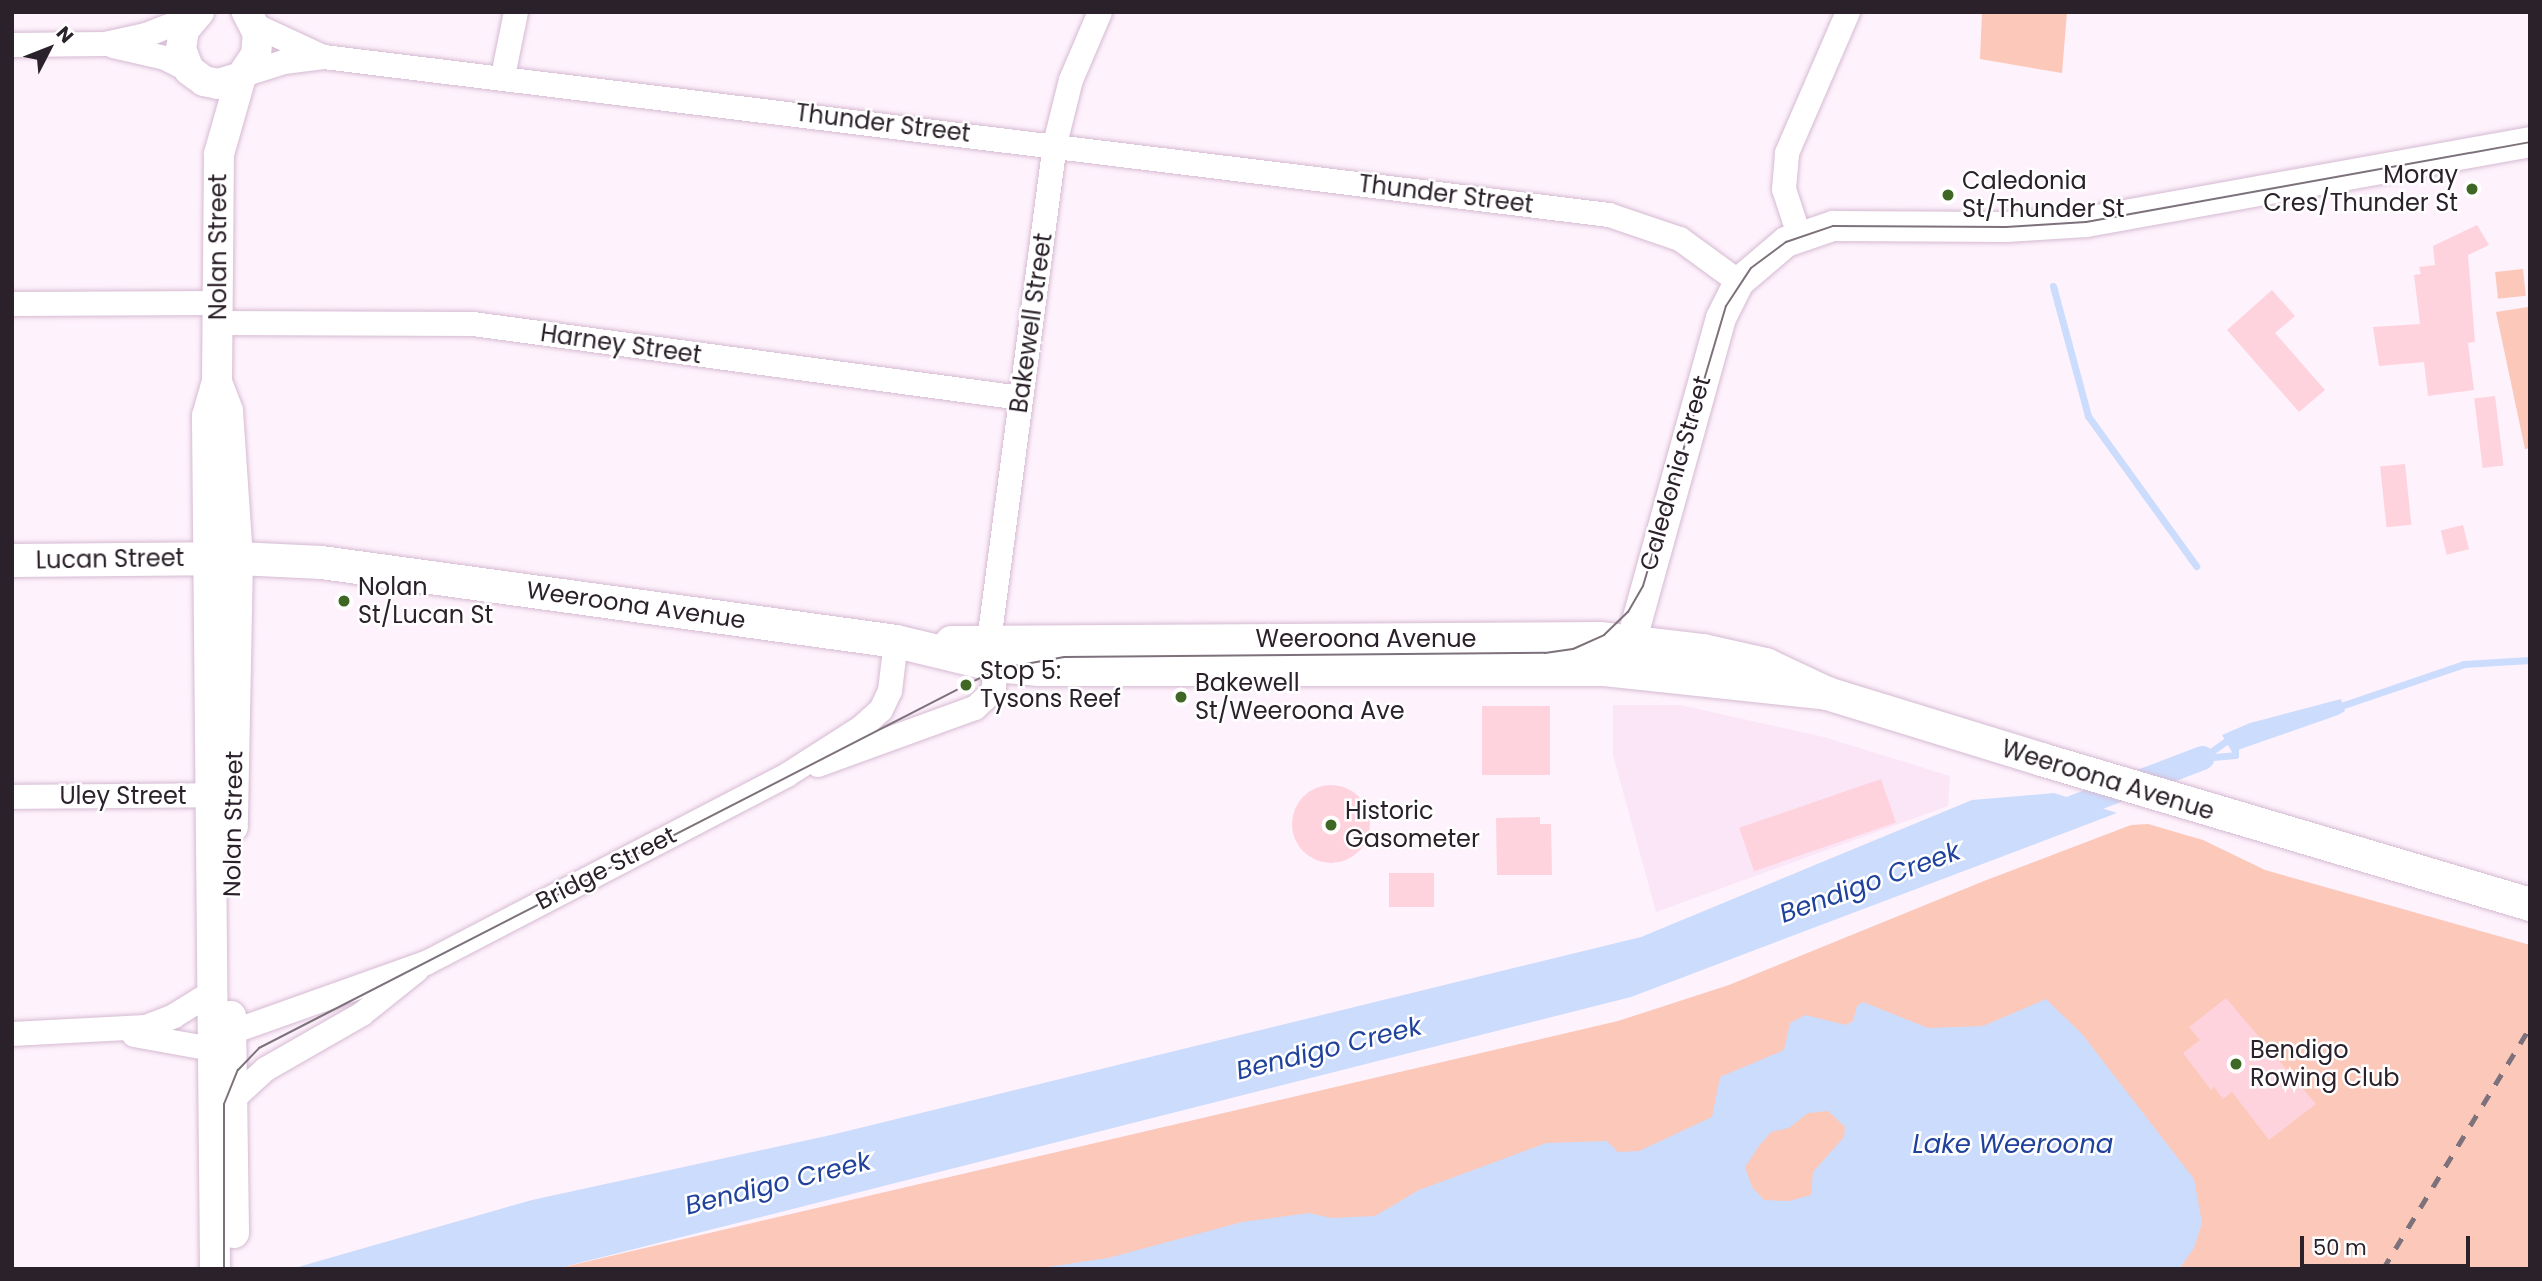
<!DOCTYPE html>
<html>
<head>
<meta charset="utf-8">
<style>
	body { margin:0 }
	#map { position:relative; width:2542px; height:1281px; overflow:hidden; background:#fef2fc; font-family:Poppins,sans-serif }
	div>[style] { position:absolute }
	.built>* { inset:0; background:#fbe6f8 }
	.green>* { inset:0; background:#fbc8b9; transform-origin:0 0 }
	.water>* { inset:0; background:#ccdcfd }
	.stream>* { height:7px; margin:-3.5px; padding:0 3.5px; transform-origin:3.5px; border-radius:3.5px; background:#ccdcfd }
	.canal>* { height:24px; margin:-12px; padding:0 12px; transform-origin:12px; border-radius:12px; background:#ccdcfd }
	.building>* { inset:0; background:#fed3dd; transform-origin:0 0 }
	.round { border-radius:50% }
	.roads { filter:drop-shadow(0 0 2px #d5bad2) drop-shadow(0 0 2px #d5bad2) }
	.minor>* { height:24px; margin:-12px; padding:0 12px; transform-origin:12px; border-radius:12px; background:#fff }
	.tertiary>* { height:30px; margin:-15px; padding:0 15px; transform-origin:15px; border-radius:15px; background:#fff }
	.secondary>* { height:33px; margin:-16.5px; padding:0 16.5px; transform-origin:16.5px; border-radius:16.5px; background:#fff }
	.tram>* { height:2px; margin:-1px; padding:0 1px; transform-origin:1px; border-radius:1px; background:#7d727b }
	.rail>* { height:5px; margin-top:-2.5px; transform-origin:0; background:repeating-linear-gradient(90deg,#7d727b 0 12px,transparent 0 24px) }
	.dots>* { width:19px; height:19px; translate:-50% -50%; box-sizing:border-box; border:4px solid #fff; border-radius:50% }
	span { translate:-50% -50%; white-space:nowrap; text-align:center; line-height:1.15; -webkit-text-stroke:5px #fff; paint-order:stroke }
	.street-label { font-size:24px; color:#2b212a }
	.poi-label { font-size:24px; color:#2b212a }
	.right { translate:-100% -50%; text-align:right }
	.left { translate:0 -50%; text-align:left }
	.water-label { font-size:26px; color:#20429c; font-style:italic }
	.frame { position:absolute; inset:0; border:14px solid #2b212a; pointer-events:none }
	.north { position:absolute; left:14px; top:14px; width:70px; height:70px; -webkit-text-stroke:5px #fff; paint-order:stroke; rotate:48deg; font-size:19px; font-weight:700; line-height:28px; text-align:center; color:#2b212a }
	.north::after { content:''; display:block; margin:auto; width:24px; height:32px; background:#2b212a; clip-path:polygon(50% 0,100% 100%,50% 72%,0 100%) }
	.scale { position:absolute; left:2300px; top:1236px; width:170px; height:32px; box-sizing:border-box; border:4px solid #2b212a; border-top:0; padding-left:9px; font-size:21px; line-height:24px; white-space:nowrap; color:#2b212a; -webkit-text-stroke:5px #fff; paint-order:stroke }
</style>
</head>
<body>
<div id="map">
	<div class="built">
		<i style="clip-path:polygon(1613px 705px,1680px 705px,1824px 737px,1950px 776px,1948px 806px,1656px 912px,1613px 755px)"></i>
	</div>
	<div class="green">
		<i style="clip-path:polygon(1982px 12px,2067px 12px,2062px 73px,1980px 59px)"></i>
		<i style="left:2523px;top:269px;width:27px;height:28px;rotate:84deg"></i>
		<i style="clip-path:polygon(2528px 307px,2530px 448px,2525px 449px,2496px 312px)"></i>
		<i style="clip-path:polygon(2148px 824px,2203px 840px,2265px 870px,2530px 945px,2530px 1269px,555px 1269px,1618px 1021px,1729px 985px,1984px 881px,2131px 825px)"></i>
	</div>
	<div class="water">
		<i style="clip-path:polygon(2341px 699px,2345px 711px,2338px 715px,2232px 752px,2222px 735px,2250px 723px)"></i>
		<i style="clip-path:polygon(2054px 793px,2117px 813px,1631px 997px,555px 1269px,291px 1269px,532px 1200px,831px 1135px,1641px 937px,1972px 800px)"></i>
		<i style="clip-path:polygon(evenodd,2046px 999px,2082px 1034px,2194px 1179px,2202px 1223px,2194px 1248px,2179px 1269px,1034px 1269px,1108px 1258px,1242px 1222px,1309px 1213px,1331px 1218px,1375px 1216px,1419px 1190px,1546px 1143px,1607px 1141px,1618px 1152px,1639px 1151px,1712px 1117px,1720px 1077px,1784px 1050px,1790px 1023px,1805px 1015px,1846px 1025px,1853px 1021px,1857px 1006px,1863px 1002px,1928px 1028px,1983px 1026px,2046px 999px,1828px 1111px,1845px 1127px,1844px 1137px,1813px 1172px,1811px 1195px,1789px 1201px,1764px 1200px,1752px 1187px,1745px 1167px,1759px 1146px,1771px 1132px,1789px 1128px,1808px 1113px,1828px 1111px)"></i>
	</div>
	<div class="stream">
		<i style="left:2053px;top:286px;width:135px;rotate:74.9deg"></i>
		<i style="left:2088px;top:416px;width:185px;rotate:54.2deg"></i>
		<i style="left:2335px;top:708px;width:136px;rotate:-18.8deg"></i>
		<i style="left:2464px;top:664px;width:66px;rotate:-3.5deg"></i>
		<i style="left:2202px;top:758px;width:35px;rotate:-35deg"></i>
		<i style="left:2202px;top:758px;width:33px;rotate:-5deg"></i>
		<i style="left:2235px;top:755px;width:11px;rotate:-90deg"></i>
	</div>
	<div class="canal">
		<i style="left:2053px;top:815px;width:160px;rotate:-20.9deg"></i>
	</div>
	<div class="building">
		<i style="clip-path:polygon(2477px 225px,2489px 245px,2468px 255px,2475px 342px,2468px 343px,2474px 390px,2428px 396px,2424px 362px,2379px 366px,2373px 327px,2420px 324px,2414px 275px,2421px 274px,2419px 267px,2435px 265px,2433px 246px)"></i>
		<i style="clip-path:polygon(2272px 290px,2295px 316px,2275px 333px,2325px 390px,2299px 412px,2227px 330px)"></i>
		<i style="left:2495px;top:396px;width:70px;height:21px;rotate:83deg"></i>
		<i style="left:2405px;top:464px;width:61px;height:25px;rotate:84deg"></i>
		<i style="left:2463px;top:525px;width:25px;height:23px;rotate:76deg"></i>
		<i style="left:1482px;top:706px;width:68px;height:69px"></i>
		<i style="left:1881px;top:779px;width:46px;height:150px;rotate:71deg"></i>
		<i class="round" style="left:1292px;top:785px;width:78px;height:78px"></i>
		<i style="clip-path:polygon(1540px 817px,1540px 824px,1551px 824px,1552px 875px,1497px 875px,1496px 818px)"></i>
		<i style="left:1389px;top:873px;width:45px;height:34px"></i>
		<i style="clip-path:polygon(2226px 998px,2316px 1104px,2269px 1140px,2232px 1092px,2223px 1099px,2214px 1087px,2211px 1090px,2183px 1053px,2200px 1040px,2189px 1027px)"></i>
	</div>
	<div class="roads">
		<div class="minor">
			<i style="left:254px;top:25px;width:74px;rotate:24.8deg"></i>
			<i style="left:12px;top:45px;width:93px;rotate:-0.6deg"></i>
			<i style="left:105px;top:44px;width:42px;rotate:-12.4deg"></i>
			<i style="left:146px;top:35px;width:49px;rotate:-21.4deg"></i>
			<i style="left:113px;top:46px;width:53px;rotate:13deg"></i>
			<i style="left:165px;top:58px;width:27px;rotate:27deg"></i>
			<i style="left:243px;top:75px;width:43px;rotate:-17.6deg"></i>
			<i style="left:284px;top:62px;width:40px;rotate:-7.1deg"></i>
			<i style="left:324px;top:57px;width:1295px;rotate:7.01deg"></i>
			<i style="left:1609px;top:215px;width:75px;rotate:18.7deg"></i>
			<i style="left:1680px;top:239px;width:73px;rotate:36.1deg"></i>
			<i style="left:503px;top:76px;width:65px;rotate:-78.5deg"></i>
			<i style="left:1799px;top:235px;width:48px;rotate:-108.1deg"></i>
			<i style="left:1784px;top:189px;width:36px;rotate:-85deg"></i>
			<i style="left:1787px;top:153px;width:154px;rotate:-66.6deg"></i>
			<i style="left:12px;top:304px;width:206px;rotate:-0.3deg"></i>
			<i style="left:217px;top:323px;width:256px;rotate:0.2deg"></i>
			<i style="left:473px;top:324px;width:553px;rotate:7.69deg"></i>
			<i style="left:989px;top:641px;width:501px;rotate:-82.44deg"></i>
			<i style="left:1055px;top:144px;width:66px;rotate:-76deg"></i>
			<i style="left:1071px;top:80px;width:74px;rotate:-66.9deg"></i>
			<i style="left:818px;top:765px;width:167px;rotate:-20deg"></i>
			<i style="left:975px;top:708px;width:26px;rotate:-43deg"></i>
			<i style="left:994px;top:690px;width:25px;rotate:-88deg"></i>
			<i style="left:12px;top:797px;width:217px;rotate:-0.5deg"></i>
			<i style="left:232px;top:1032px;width:206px;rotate:-19.6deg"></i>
			<i style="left:426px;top:963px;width:407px;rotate:-27.5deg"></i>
			<i style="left:787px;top:775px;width:89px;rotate:-32.6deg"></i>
			<i style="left:862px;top:727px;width:25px;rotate:-42deg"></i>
			<i style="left:881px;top:710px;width:21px;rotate:-65deg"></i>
			<i style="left:890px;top:691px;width:50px;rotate:-83.2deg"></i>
			<i style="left:12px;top:1034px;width:134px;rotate:-3deg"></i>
			<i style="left:146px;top:1027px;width:30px;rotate:-21deg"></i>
			<i style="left:174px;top:1016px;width:44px;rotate:-31.9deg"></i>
			<i style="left:134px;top:1035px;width:79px;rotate:10.2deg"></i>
			<i style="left:233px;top:1099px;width:45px;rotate:-42.3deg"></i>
			<i style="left:266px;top:1069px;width:111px;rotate:-29.8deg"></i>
			<i style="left:362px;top:1014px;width:70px;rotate:-38.7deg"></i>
		</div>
		<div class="tertiary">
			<i style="left:199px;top:12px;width:23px;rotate:130deg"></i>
			<i style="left:184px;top:30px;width:19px;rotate:99deg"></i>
			<i style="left:181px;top:49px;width:22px;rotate:69deg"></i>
			<i style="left:189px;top:70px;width:19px;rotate:36deg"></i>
			<i style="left:204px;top:81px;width:14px;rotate:12deg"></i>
			<i style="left:218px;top:84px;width:24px;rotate:-17deg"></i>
			<i style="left:241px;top:77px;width:27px;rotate:-56deg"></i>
			<i style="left:256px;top:55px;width:21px;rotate:-85deg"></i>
			<i style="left:258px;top:34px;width:25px;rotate:-117deg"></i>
			<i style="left:217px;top:382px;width:31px;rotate:69deg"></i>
			<i style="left:228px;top:411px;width:147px;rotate:86.1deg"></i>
			<i style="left:238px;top:558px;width:269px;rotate:91.1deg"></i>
			<i style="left:1632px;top:639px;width:333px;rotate:-74.5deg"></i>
			<i style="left:1721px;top:318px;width:40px;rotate:-63.4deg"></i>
			<i style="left:1739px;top:282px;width:62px;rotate:-40.4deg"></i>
			<i style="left:1786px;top:242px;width:50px;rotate:-18.8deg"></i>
			<i style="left:1833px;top:226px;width:173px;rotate:0.3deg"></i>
			<i style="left:2006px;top:227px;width:80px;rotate:-3.6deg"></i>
			<i style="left:2086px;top:222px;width:451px;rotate:-10.2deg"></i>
			<i style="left:231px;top:1016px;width:217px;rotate:89.2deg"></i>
			<i style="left:215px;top:1269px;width:853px;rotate:-90.54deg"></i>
			<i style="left:207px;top:416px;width:36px;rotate:-74deg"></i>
			<i style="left:217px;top:381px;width:227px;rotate:-89.5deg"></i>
			<i style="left:219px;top:154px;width:80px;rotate:-74.1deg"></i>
		</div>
		<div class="secondary">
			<i style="left:12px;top:560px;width:226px;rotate:-0.5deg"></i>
			<i style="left:238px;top:558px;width:83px;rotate:2.8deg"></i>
			<i style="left:321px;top:562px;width:580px;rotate:7.82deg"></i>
			<i style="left:896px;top:641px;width:102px;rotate:13.6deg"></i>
			<i style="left:995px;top:665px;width:44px;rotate:5.2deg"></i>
			<i style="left:1039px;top:669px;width:565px"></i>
			<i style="left:1604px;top:669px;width:224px;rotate:6.1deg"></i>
			<i style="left:951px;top:642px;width:648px;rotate:-0.35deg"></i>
			<i style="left:1599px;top:638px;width:105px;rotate:6.6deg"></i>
			<i style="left:1703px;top:650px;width:64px;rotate:12.7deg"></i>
			<i style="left:1765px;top:664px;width:68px;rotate:25.1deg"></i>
			<i style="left:1827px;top:693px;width:224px;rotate:17.1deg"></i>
			<i style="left:2041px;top:759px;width:510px;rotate:16.52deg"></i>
		</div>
	</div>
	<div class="tram">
		<i style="left:224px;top:1269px;width:165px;rotate:-90deg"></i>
		<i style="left:224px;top:1104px;width:37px;rotate:-68deg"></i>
		<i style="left:238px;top:1070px;width:30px;rotate:-46deg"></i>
		<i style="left:259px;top:1048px;width:810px;rotate:-27.17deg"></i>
		<i style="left:980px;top:678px;width:31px;rotate:-21deg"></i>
		<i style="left:1009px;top:667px;width:56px;rotate:-10.3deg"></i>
		<i style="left:1064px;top:657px;width:481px;rotate:-0.5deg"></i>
		<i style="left:1545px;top:653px;width:28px;rotate:-8deg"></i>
		<i style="left:1573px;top:649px;width:34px;rotate:-24deg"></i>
		<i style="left:1604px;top:635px;width:33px;rotate:-44deg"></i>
		<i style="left:1628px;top:612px;width:30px;rotate:-60deg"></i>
		<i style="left:1643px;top:586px;width:292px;rotate:-73.5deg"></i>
		<i style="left:1726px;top:306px;width:45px;rotate:-56.7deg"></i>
		<i style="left:1751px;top:268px;width:44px;rotate:-36.6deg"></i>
		<i style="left:1786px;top:242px;width:50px;rotate:-18.8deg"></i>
		<i style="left:1833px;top:226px;width:173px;rotate:0.3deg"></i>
		<i style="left:2006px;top:227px;width:80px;rotate:-3.6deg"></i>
		<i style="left:2086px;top:222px;width:451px;rotate:-10.2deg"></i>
	</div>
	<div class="rail">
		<i style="left:2383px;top:1269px;width:283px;rotate:-58.7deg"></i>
	</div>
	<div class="dots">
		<i style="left:2472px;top:189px;background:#3f6824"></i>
		<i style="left:1948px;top:195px;background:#3f6824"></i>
		<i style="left:344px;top:601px;background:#3f6824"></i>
		<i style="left:966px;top:685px;background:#3f6824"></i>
		<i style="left:1181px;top:697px;background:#3f6824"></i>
		<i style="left:1331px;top:825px;background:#3f6824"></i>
		<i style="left:2236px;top:1064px;background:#3f6824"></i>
	</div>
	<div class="street-label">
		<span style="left:883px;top:123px;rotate:7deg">Thunder Street</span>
		<span style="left:1446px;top:194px;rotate:7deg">Thunder Street</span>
		<span style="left:218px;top:247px;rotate:-90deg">Nolan Street</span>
		<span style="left:1031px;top:323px;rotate:-82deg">Bakewell Street</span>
		<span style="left:621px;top:344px;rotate:8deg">Harney Street</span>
		<span style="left:1675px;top:473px;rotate:-74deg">Caledonia Street</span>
		<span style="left:110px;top:559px;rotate:-1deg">Lucan Street</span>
		<span style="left:636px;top:605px;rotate:8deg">Weeroona Avenue</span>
		<span style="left:1366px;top:639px">Weeroona Avenue</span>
		<span style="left:2108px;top:780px;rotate:17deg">Weeroona Avenue</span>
		<span style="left:123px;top:796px">Uley Street</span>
		<span style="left:233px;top:824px;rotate:-89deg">Nolan Street</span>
		<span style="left:606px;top:868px;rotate:-27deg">Bridge Street</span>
	</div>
	<div class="poi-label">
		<span class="right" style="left:2458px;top:189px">Moray<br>Cres/Thunder St</span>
		<span class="left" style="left:1962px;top:195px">Caledonia<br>St/Thunder St</span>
		<span class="left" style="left:358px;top:601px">Nolan<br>St/Lucan St</span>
		<span class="left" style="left:980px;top:685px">Stop 5:<br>Tysons Reef</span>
		<span class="left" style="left:1195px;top:697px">Bakewell<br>St/Weeroona Ave</span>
		<span class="left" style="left:1345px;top:825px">Historic<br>Gasometer</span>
		<span class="left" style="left:2250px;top:1064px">Bendigo<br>Rowing Club</span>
	</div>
	<div class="water-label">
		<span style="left:1870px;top:883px;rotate:-20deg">Bendigo Creek</span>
		<span style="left:1329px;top:1049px;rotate:-14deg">Bendigo Creek</span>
		<span style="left:2013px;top:1145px">Lake Weeroona</span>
		<span style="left:778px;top:1184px;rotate:-14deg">Bendigo Creek</span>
	</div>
	<div class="frame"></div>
	<div class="north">N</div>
	<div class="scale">50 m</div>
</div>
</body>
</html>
